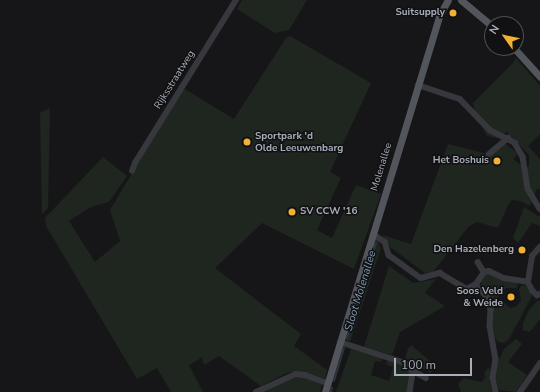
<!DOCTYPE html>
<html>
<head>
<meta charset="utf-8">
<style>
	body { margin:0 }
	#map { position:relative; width:540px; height:392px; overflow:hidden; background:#161618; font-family:"Nunito Sans",sans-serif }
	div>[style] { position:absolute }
	.green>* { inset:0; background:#1e261f }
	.stream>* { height:1.5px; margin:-0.75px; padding:0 0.75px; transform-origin:0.75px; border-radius:0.75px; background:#2c353c }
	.minor>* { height:5.5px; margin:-2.75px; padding:0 2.75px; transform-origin:2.75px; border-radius:2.75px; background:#37383d }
	.major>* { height:7px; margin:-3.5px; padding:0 3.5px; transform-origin:3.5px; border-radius:3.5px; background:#53555c }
	.dots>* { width:11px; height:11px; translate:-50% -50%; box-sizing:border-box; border:2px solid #111113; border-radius:50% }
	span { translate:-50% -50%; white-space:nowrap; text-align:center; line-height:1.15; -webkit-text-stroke:3px #111113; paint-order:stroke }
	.poi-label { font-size:10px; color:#a8adb8; font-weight:700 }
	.right { translate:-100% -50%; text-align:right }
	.left { translate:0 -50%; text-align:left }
	.street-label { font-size:10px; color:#a8adb8 }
	.water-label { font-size:11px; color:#7f9bb3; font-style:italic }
	.north { position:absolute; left:484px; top:16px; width:40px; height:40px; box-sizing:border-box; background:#111113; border:1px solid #4d4f55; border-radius:50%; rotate:303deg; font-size:11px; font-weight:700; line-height:16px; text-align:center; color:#a8adb8 }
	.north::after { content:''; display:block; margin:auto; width:14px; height:18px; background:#f2b134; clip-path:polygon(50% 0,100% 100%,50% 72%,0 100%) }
	.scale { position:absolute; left:394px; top:358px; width:78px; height:18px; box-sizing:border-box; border:2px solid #a8adb8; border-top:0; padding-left:5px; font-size:12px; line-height:14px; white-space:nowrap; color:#a8adb8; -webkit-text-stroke:3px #111113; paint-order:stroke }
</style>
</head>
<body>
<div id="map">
	<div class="green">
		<i style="clip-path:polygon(242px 0,307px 0,289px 30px,275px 33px,237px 9px)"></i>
		<i style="clip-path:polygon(290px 36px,371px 83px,330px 172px,341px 178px,317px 230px,332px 238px,356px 185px,381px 194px,354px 269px,262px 223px,215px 268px,301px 334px,294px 346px,327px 370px,325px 379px,299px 371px,287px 373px,261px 386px,219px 356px,204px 365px,202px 359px,203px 357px,189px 365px,203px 392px,171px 392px,157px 368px,137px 379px,46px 226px,45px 218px,103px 157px,127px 176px,109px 202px,91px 207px,69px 221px,95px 262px,120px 241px,110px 210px,183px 88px,234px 119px,286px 38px)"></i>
		<i style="clip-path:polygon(516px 58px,540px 86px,540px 134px,528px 146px,540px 159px,540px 189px,537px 189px,530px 206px,520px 201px,512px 200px,508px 205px,498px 228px,477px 222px,469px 226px,433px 272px,425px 273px,390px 247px,382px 235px,411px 244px,448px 144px,488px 154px,491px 148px,501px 140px,518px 154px,513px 159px,525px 168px,529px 166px,529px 155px,507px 132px,497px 138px,487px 136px,476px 116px,473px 103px,513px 63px)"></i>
		<i style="clip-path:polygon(50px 108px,48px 208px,42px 214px,40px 113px)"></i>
		<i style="clip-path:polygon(524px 207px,540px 217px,540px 226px,532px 223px,518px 243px,513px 238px)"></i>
		<i style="clip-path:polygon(376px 238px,381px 248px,350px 342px,344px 339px)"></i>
		<i style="clip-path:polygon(389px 266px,413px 283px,436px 279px,425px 293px,445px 306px,400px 332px,392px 355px,364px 347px)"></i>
		<i style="clip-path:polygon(486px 273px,516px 282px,518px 285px,516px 288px,506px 288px,498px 297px,499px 302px,502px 301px,510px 308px,517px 306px,521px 300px,519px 289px,521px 286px,524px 285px,531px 291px,532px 296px,509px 339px,504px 343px,498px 342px,495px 338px,492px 325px,493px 316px,481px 286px,481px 278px)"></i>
		<i style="clip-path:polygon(540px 300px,540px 319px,530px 332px,523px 330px,523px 323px,529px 310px,537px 301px)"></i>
		<i style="clip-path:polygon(516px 339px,522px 344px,508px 362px,527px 375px,516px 392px,499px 390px,495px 376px,496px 366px,504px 349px)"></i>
		<i style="clip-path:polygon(411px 345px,436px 366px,429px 374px,428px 370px,418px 368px,404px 360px,408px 349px)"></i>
		<i style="clip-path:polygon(351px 349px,382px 358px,381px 362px,375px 361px,371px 375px,389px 381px,393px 367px,386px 364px,388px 359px,407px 366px,410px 371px,407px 392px,336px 392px)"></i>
		<i style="clip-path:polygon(488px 367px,491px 370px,489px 380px,492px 392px,461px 392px,458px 384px,464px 378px,482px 382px,486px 376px,484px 374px)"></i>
		<i style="clip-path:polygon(300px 376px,322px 384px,320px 392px,259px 392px)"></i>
	</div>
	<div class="stream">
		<i style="left:347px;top:339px;width:100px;rotate:-73.2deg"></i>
		<i style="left:334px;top:381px;width:34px;rotate:-73deg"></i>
		<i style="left:331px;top:392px;width:4px;rotate:-76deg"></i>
	</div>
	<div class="minor">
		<i style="left:418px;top:85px;width:44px;rotate:18.4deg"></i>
		<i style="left:460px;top:99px;width:43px;rotate:45.9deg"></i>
		<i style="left:490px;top:130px;width:28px;rotate:27deg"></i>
		<i style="left:515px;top:143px;width:16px;rotate:60deg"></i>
		<i style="left:523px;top:157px;width:32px;rotate:81deg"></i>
		<i style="left:528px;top:189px;width:23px;rotate:59deg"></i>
		<i style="left:489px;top:154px;width:25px;rotate:-40deg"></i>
		<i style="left:132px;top:171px;width:9px;rotate:-69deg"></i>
		<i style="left:135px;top:163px;width:192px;rotate:-58.2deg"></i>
		<i style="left:373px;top:234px;width:14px;rotate:34deg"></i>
		<i style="left:385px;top:242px;width:14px;rotate:73deg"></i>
		<i style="left:389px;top:255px;width:39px;rotate:36deg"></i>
		<i style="left:421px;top:278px;width:20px;rotate:-15deg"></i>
		<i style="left:440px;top:273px;width:31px;rotate:31deg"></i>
		<i style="left:467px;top:289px;width:10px;rotate:-29deg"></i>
		<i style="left:476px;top:284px;width:14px;rotate:-56deg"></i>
		<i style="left:484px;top:272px;width:5px;rotate:-11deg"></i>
		<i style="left:489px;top:271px;width:17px;rotate:25deg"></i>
		<i style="left:504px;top:278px;width:24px;rotate:9deg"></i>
		<i style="left:528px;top:282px;width:10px;rotate:61deg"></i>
		<i style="left:533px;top:291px;width:6px;rotate:45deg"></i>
		<i style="left:537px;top:295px;width:3px;rotate:-18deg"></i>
		<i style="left:478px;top:262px;width:12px;rotate:59deg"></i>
		<i style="left:528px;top:282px;width:26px;rotate:-81deg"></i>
		<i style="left:532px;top:256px;width:12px;rotate:-48deg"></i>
		<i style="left:476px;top:284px;width:17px;rotate:50deg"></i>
		<i style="left:487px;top:297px;width:13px;rotate:72deg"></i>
		<i style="left:491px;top:309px;width:17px;rotate:93deg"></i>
		<i style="left:490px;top:326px;width:34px;rotate:80deg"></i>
		<i style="left:496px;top:359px;width:19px;rotate:99deg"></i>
		<i style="left:493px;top:378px;width:14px;rotate:78deg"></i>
		<i style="left:340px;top:342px;width:71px;rotate:17.9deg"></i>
		<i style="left:408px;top:364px;width:10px;rotate:61deg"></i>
		<i style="left:413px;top:373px;width:19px;rotate:99deg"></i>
		<i style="left:412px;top:370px;width:16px;rotate:30deg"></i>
		<i style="left:256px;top:392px;width:44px;rotate:-24.2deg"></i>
		<i style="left:296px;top:374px;width:9px;rotate:6deg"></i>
		<i style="left:305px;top:375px;width:23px;rotate:20deg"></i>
		<i style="left:520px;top:392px;width:35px;rotate:-55deg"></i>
	</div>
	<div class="major">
		<i style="left:461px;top:0;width:40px;rotate:40deg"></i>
		<i style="left:514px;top:48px;width:39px;rotate:48deg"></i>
		<i style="left:325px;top:392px;width:393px;rotate:-73.1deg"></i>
		<i style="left:439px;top:16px;width:18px;rotate:-61deg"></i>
	</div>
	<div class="dots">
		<i style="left:453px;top:13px;background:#f2b134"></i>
		<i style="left:247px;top:142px;background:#f2b134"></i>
		<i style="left:497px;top:161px;background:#f2b134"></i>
		<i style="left:292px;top:212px;background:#f2b134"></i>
		<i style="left:522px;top:250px;background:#f2b134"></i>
		<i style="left:511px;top:297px;background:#f2b134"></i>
	</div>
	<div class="poi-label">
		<span class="right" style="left:445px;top:13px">Suitsupply</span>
		<span class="left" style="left:255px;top:142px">Sportpark 'd<br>Olde Leeuwenbarg</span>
		<span class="right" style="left:489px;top:161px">Het Boshuis</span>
		<span class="left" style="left:300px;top:212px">SV CCW '16</span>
		<span class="right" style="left:514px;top:250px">Den Hazelenberg</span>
		<span class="right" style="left:503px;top:297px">Soos Veld<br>&amp; Weide</span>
	</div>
	<div class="street-label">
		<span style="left:175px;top:80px;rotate:-58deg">Rijksstraatweg</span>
		<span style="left:382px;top:167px;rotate:-73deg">Molenallee</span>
	</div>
	<div class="water-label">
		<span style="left:361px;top:291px;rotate:-73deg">Sloot Molenallee</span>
	</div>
	<div class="north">N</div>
	<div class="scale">100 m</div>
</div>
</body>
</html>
